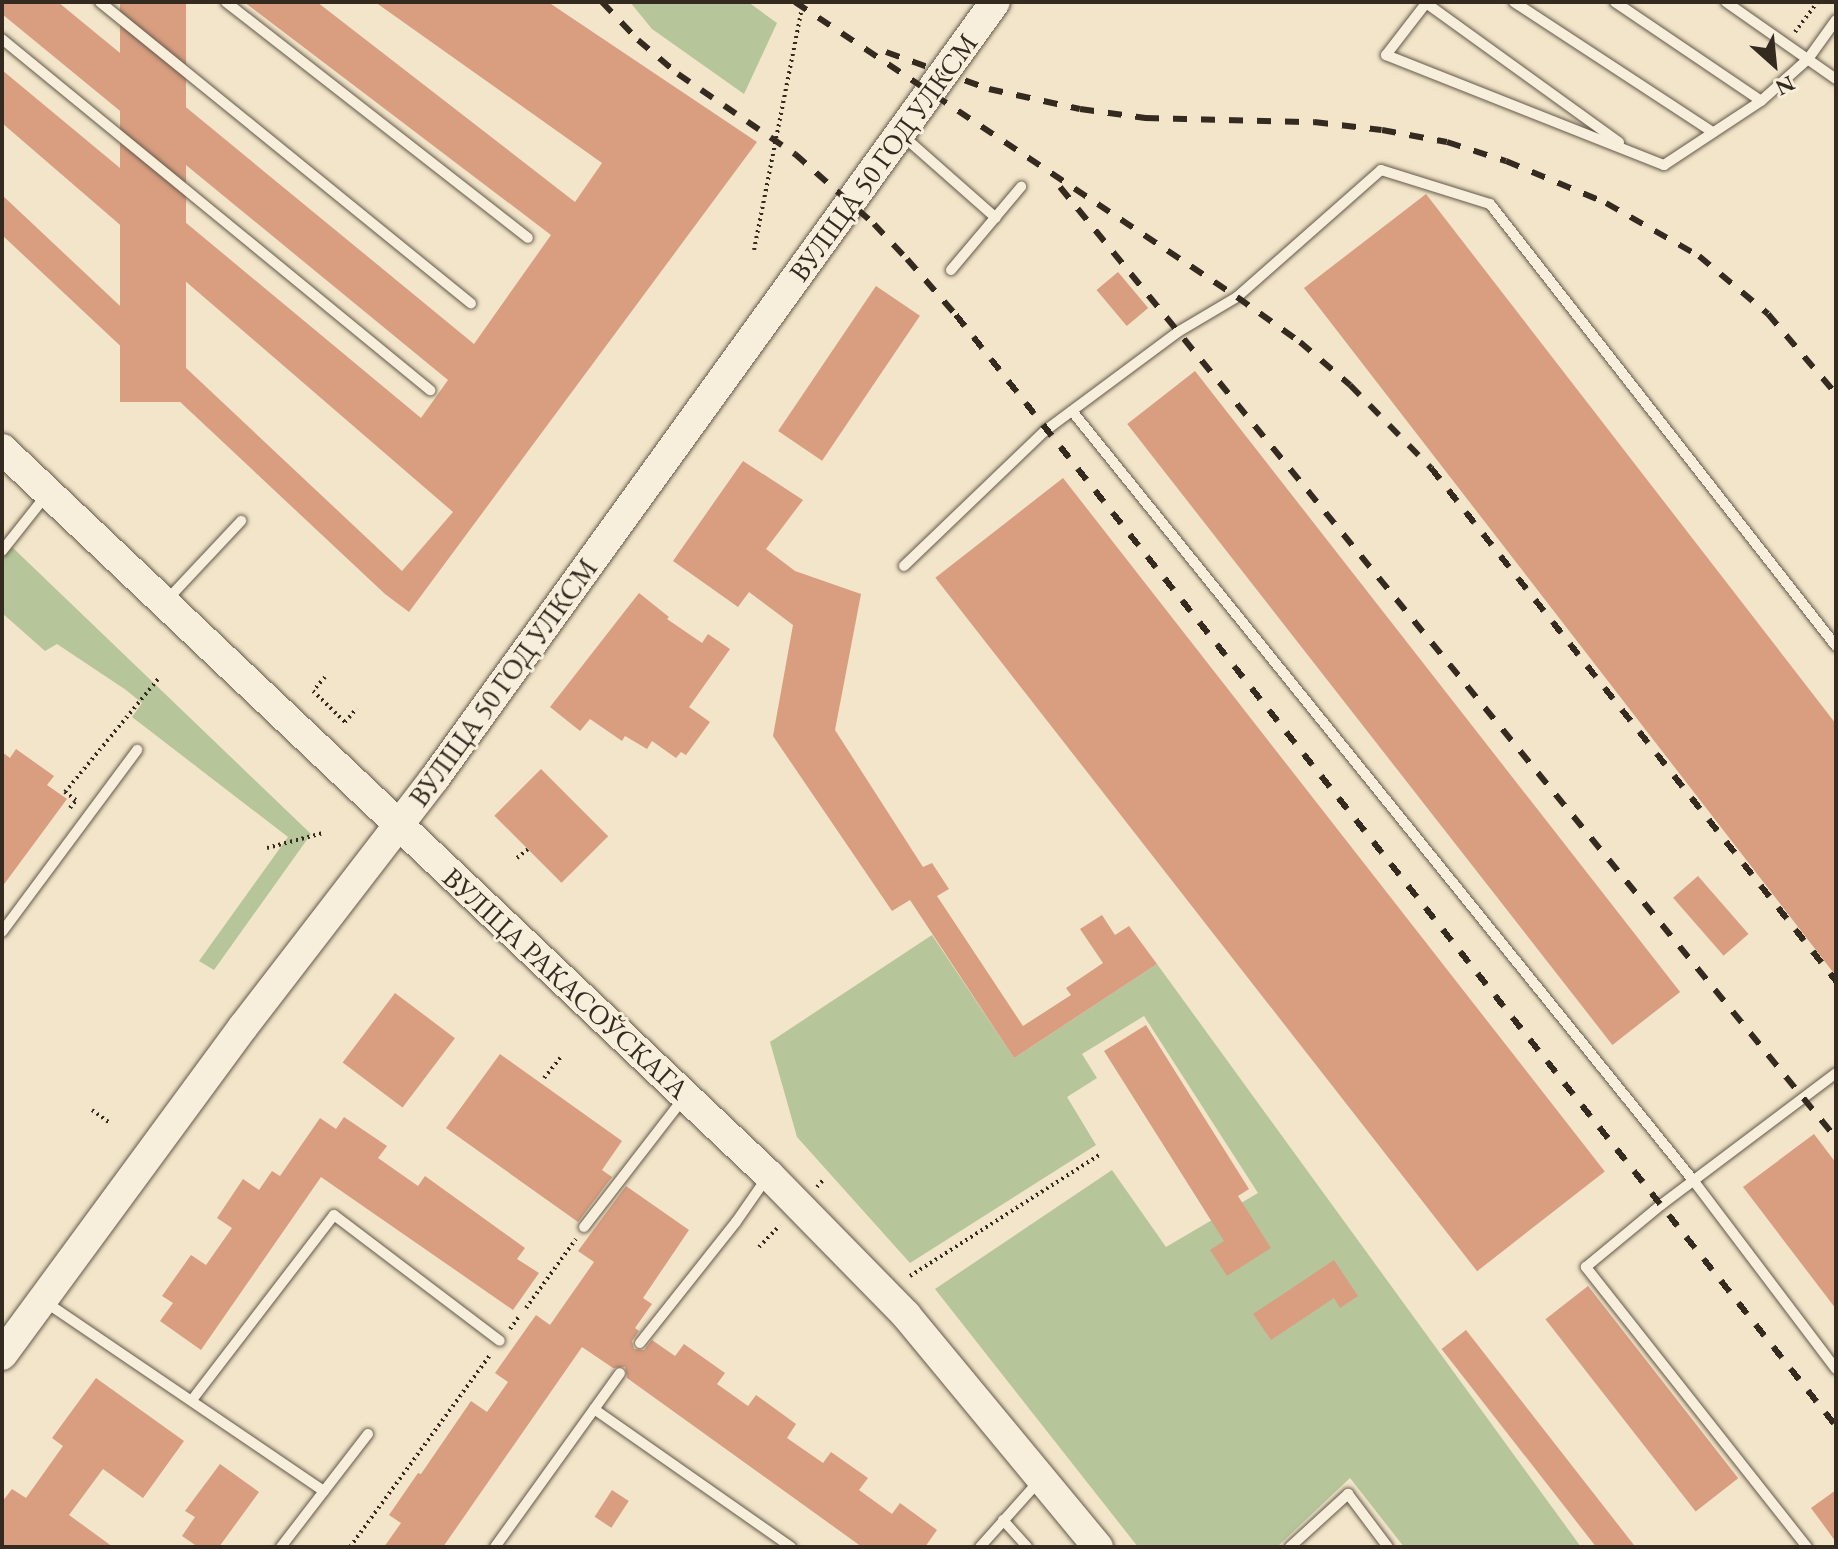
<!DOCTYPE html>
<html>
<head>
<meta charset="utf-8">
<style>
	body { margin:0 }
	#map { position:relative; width:1838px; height:1549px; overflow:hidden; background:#f2e5c9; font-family:"EB Garamond",serif }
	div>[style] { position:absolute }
	.green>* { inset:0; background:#b6c69a }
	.building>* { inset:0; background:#d99e80; transform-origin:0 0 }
	.path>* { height:4px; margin-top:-2px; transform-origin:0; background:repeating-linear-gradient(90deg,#342a1f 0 2px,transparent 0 6px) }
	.roads { filter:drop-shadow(0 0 2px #64594a) drop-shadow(0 0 2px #64594a) }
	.lane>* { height:10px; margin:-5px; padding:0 5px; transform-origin:5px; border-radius:5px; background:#f7eedc }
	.secondary>* { height:30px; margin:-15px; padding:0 15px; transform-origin:15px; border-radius:15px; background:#f7eedc }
	.rail>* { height:6px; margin-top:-3px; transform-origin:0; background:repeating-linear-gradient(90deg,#342a1f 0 14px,transparent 0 28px) }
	span { translate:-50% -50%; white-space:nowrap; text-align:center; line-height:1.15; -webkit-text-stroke:6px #f7eedc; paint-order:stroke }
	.street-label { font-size:28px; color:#342a1f }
	.frame { position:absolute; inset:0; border:4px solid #342a1f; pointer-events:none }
	.north { position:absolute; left:1734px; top:24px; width:80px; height:80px; -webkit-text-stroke:6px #f7eedc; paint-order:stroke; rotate:153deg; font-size:22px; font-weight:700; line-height:32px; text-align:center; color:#342a1f }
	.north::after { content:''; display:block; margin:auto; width:28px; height:36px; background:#342a1f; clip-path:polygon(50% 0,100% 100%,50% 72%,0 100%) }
</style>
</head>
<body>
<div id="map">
	<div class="green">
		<i style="clip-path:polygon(630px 2px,748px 2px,777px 23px,744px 94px,652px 29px)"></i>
		<i style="clip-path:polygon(11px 546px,311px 834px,214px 970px,199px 961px,288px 837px,132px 717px,142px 703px,126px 690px,57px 644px,45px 651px,2px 613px,2px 556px)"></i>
		<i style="clip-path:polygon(932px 935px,1014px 1058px,1157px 964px,1581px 1547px,1404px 1547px,1350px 1478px,1277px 1547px,1138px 1547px,935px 1289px,1112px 1170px,1166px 1247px,1258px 1193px,1144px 1016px,1082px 1054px,1097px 1078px,1067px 1097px,1096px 1145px,910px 1263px,797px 1137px,770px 1042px)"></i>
	</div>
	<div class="building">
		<i style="clip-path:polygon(2px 2px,58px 2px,474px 344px,551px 235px,244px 2px,317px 2px,575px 202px,602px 163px,375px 2px,548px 2px,757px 142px,409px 612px,385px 594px,2px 235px,2px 195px,402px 571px,453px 512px,2px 123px,2px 70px,421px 418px,448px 380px,2px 14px)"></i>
		<i style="left:120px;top:2px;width:66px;height:400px"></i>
		<i style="clip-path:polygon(1426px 194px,1836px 724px,1836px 976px,1304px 288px)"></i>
		<i style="left:1118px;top:272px;width:47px;height:28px;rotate:50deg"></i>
		<i style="left:876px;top:286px;width:53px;height:175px;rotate:34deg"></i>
		<i style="left:1195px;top:371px;width:788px;height:86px;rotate:52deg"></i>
		<i style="clip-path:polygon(743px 461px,803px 500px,766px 549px,795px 571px,861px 594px,835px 730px,923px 867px,932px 863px,949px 889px,937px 896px,1023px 1026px,1071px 995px,1066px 988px,1103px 963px,1080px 929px,1102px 915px,1115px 935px,1129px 926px,1157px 964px,1014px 1058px,910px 900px,892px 911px,773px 736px,793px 625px,749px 592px,738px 607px,673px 561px)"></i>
		<i style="left:1063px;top:478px;width:880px;height:162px;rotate:52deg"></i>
		<i style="clip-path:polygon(639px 593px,669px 617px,667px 619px,702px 643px,708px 634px,730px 649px,689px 707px,710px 722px,686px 755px,681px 752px,676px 758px,652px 741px,647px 749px,625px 736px,622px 741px,590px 719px,580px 731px,550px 707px)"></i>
		<i style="clip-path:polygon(16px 749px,54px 776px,47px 785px,67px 799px,2px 887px,2px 752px,10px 758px)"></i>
		<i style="left:541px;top:769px;width:95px;height:66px;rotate:45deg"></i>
		<i style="left:1698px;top:876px;width:77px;height:33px;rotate:49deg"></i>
		<i style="left:395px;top:993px;width:75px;height:87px;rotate:37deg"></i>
		<i style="clip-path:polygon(1146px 1025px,1249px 1189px,1238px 1196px,1271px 1248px,1227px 1276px,1210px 1250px,1224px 1241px,1104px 1051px)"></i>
		<i style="clip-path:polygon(500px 1054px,622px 1141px,602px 1170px,612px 1177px,578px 1222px,446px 1128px)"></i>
		<i style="clip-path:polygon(344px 1117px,387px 1146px,378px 1158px,418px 1186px,425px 1176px,525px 1248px,517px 1259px,539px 1273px,513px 1310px,321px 1177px,201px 1350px,160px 1321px,173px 1303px,162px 1296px,191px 1255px,206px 1265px,232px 1228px,217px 1218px,243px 1179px,259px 1190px,272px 1171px,280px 1176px,320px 1118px,336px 1129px)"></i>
		<i style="clip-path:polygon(1814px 1134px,1836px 1163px,1836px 1309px,1743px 1187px)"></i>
		<i style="clip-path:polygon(626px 1186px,689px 1230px,643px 1298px,652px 1304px,635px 1328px,639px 1331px,632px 1341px,634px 1349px,644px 1350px,652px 1340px,675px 1356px,684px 1344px,725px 1373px,717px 1384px,748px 1406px,756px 1395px,796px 1424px,787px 1438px,823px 1463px,831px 1452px,868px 1478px,859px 1490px,892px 1514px,900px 1503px,937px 1530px,925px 1547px,862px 1547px,627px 1378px,625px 1367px,613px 1368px,582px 1347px,443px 1547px,384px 1547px,401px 1523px,389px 1515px,418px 1473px,421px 1474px,471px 1401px,487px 1412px,508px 1382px,495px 1373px,536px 1315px,550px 1325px,594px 1262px,578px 1251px)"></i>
		<i style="clip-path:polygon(1334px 1260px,1358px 1296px,1340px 1308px,1334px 1298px,1271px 1340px,1253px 1314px)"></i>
		<i style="left:1588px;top:1286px;width:244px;height:54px;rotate:52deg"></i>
		<i style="left:1466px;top:1330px;width:275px;height:31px;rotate:52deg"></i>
		<i style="clip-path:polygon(96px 1378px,184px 1441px,143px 1498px,103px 1469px,69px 1515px,113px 1547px,2px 1547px,2px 1502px,12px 1489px,26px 1498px,63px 1446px,52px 1438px)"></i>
		<i style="clip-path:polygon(220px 1464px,259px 1492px,219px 1547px,198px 1547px,182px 1536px,195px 1517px,185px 1511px)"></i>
		<i style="left:612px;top:1490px;width:20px;height:32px;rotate:33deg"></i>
		<i style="clip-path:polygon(1836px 1490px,1836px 1542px,1811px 1508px)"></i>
	</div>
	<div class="path">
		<i style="left:1795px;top:32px;width:38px;rotate:-53deg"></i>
		<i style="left:754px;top:250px;width:253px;rotate:-78.8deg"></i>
		<i style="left:325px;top:677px;width:18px;rotate:131deg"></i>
		<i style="left:313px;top:691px;width:45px;rotate:44.1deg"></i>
		<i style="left:345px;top:722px;width:18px;rotate:-49deg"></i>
		<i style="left:70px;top:808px;width:10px;rotate:-53deg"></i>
		<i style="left:76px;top:800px;width:14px;rotate:-144deg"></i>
		<i style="left:65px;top:792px;width:148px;rotate:-50.5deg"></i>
		<i style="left:267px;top:848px;width:58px;rotate:-15deg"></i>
		<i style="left:517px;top:858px;width:14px;rotate:-39deg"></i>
		<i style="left:544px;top:1078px;width:26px;rotate:-51deg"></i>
		<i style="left:92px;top:1110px;width:22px;rotate:36deg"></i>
		<i style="left:817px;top:1187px;width:11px;rotate:-49deg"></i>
		<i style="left:759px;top:1247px;width:30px;rotate:-46deg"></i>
		<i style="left:910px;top:1276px;width:227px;rotate:-32.6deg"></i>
		<i style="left:526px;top:1308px;width:85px;rotate:-54.1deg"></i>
		<i style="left:510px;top:1329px;width:17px;rotate:-54deg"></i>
		<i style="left:350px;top:1547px;width:238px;rotate:-53.9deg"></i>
	</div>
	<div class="roads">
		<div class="lane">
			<i style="left:100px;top:2px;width:478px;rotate:39.1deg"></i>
			<i style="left:226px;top:2px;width:383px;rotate:38deg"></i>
			<i style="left:1427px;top:2px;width:67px;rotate:127.7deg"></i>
			<i style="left:1386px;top:55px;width:299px;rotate:21.6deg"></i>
			<i style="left:1664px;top:165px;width:116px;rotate:-33.4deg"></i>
			<i style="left:1761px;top:101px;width:63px;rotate:-41.8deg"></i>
			<i style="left:1808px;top:59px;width:48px;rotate:-54.3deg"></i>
			<i style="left:1514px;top:2px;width:238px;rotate:33.2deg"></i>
			<i style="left:1615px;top:2px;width:176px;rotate:34.1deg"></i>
			<i style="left:1726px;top:2px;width:134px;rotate:35deg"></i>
			<i style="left:1426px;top:3px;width:238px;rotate:35.8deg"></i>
			<i style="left:2px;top:39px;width:554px;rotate:39.35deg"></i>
			<i style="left:902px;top:135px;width:125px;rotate:41.4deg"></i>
			<i style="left:951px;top:270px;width:109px;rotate:-49.9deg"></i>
			<i style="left:1072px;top:411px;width:988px;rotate:51.08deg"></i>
			<i style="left:1693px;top:1180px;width:237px;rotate:52.9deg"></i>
			<i style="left:2px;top:551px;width:73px;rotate:-51.7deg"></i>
			<i style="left:904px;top:566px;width:197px;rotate:-43.8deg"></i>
			<i style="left:1046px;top:430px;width:164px;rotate:-36.6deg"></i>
			<i style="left:1178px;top:332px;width:69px;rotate:-30.7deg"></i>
			<i style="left:1237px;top:297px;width:192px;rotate:-41.4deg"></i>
			<i style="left:1381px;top:170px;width:114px;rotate:17.3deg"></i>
			<i style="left:1490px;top:204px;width:561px;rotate:51.95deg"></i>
			<i style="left:166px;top:601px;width:110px;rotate:-46.8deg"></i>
			<i style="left:2px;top:932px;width:227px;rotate:-53.4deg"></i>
			<i style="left:584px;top:1227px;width:162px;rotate:-52.3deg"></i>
			<i style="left:44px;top:1301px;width:338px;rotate:34.2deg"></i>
			<i style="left:324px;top:1491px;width:71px;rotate:127.5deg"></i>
			<i style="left:640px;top:1343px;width:154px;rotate:-51.6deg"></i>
			<i style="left:736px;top:1222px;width:56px;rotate:-55.2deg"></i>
			<i style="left:192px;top:1400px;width:233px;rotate:-52.5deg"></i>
			<i style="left:334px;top:1215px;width:208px;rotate:37.2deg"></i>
			<i style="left:594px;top:1409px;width:241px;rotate:35deg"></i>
			<i style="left:324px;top:1491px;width:72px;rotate:-52.3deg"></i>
			<i style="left:1003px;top:1520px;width:36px;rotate:48deg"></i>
			<i style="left:495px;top:1547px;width:214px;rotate:-54.3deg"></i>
			<i style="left:980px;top:1547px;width:90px;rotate:-48.2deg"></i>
			<i style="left:1290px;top:1547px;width:79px;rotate:-42.4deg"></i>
			<i style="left:1348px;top:1494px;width:66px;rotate:53deg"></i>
			<i style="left:1807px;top:1547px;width:357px;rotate:-128.3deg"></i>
			<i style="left:1586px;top:1267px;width:97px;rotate:-39.6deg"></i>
			<i style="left:1661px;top:1205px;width:219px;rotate:-37deg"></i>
		</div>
		<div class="secondary">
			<i style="left:2px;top:449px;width:1056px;rotate:43.43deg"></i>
			<i style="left:769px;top:1175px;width:196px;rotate:45.6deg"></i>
			<i style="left:906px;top:1315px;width:301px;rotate:50.4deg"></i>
			<i style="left:2px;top:1355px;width:407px;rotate:-53.7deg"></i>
			<i style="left:243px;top:1027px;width:313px;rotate:-52.4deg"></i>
			<i style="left:434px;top:779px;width:958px;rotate:-54.17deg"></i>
		</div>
	</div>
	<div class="rail">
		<i style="left:602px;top:2px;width:52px;rotate:46.5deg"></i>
		<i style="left:638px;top:40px;width:52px;rotate:40.4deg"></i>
		<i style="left:678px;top:74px;width:142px;rotate:34.4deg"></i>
		<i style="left:795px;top:154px;width:106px;rotate:41.5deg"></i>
		<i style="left:874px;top:224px;width:48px;rotate:46.7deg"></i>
		<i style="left:907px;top:259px;width:74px;rotate:48.8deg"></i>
		<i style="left:956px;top:315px;width:1417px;rotate:51.62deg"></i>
		<i style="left:795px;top:2px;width:531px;rotate:33.72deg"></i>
		<i style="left:1237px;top:297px;width:77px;rotate:35.5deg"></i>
		<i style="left:1300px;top:342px;width:66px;rotate:40.7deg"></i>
		<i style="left:1350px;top:385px;width:116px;rotate:45.7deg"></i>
		<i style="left:1431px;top:468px;width:654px;rotate:51.71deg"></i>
		<i style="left:886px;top:52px;width:109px;rotate:19.8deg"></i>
		<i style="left:989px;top:89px;width:93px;rotate:12.4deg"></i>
		<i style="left:1080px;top:109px;width:66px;rotate:7.9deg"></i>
		<i style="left:1145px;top:118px;width:169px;rotate:1.4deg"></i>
		<i style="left:1314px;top:122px;width:68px;rotate:6.7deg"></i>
		<i style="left:1382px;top:130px;width:66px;rotate:10.5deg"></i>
		<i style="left:1447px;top:142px;width:62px;rotate:17.9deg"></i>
		<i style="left:1506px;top:161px;width:108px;rotate:22.8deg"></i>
		<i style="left:1606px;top:203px;width:107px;rotate:29.7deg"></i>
		<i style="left:1699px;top:256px;width:90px;rotate:40deg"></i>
		<i style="left:1768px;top:314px;width:105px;rotate:49.6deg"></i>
		<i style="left:1060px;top:187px;width:1227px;rotate:50.79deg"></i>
	</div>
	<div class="street-label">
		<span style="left:883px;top:157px;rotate:-54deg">ВУЛІЦА 50 ГОД УЛКСМ</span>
		<span style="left:503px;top:682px;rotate:-54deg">ВУЛІЦА 50 ГОД УЛКСМ</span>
		<span style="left:566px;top:983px;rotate:43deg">ВУЛІЦА РАКАСОЎСКАГА</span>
	</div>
	<div class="frame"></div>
	<div class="north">N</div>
</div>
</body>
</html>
